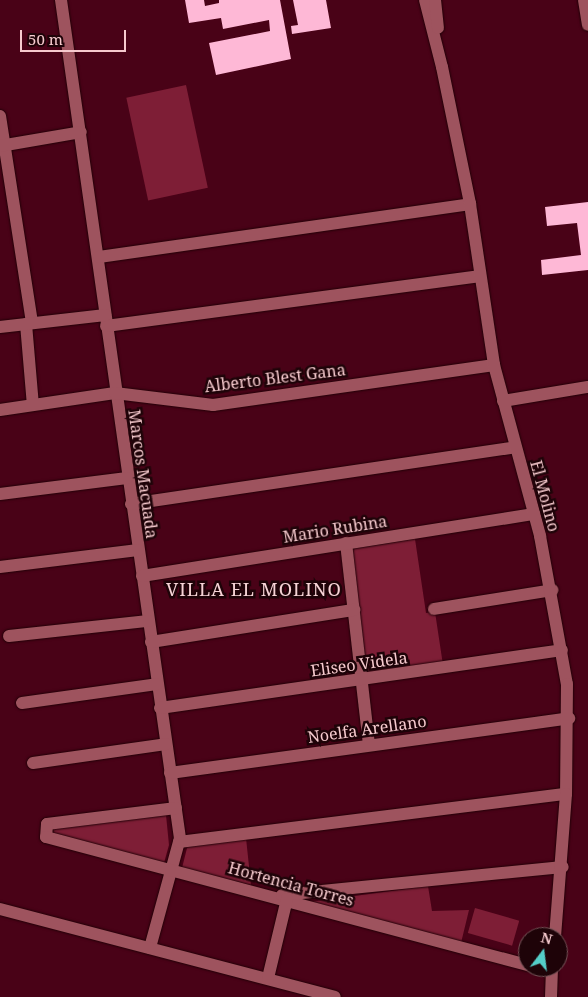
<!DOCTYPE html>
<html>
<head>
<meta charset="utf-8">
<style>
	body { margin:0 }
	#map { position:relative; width:588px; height:997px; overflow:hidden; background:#490217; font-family:"Noto Serif",serif }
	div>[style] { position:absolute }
	.green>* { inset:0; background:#7e1e36; transform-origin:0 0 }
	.building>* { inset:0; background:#feb8d6 }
	.roads { filter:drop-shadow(0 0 1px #210107) drop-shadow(0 0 1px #210107) }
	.minor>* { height:12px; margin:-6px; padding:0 6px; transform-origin:6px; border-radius:6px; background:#9e535e }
	.tertiary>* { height:12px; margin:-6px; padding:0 6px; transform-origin:6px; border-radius:6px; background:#9e535e }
	.secondary>* { height:12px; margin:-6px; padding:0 6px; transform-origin:6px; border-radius:6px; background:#9e535e }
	span { translate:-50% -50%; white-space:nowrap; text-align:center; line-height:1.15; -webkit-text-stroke:5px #1e0308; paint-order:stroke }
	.street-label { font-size:16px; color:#f6cace }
	.neighbourhood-label { font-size:18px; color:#f7d4d7; letter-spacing:1px }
	.north { position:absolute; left:518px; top:927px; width:50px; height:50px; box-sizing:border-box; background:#1e0308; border:1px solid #745357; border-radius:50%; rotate:15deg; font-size:14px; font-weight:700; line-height:20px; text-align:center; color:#f6cace }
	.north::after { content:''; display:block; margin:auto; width:18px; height:22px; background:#54cdc8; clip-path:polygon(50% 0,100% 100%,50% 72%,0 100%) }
	.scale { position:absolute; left:20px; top:30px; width:106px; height:22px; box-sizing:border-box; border:2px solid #f6cace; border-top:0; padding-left:6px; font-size:15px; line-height:18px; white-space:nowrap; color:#f6cace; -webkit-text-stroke:4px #1e0308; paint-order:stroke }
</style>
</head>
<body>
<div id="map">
	<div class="green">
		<i style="left:186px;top:85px;width:105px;height:61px;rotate:78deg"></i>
		<i style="clip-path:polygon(415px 539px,426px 613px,435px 612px,443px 665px,366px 674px,351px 549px)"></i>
		<i style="clip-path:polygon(166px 815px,169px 845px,164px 863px,54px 836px,53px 827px)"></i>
		<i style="clip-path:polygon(246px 838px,251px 885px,182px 868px,188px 844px)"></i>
		<i style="clip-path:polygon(428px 886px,432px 911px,469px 910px,461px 943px,310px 902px)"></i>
		<i style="left:475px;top:908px;width:46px;height:26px;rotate:16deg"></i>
	</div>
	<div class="building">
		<i style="clip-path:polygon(185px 0,204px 0,205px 6px,219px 3px,219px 0,280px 0,291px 59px,216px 75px,209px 43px,270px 31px,269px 20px,223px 29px,221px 18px,189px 23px)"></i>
		<i style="clip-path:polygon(293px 0,326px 0,331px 28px,292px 34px,291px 26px,298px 25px)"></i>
		<i style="clip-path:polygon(588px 202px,588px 270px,542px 275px,541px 260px,581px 255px,577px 223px,547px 226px,545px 207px)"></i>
	</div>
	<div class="roads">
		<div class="minor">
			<i style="left:61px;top:0;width:846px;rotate:81.92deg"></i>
			<i style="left:180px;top:838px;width:114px;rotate:105.3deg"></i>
			<i style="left:0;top:116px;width:209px;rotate:81.2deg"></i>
			<i style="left:0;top:146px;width:82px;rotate:-9.8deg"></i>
			<i style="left:99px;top:257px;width:375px;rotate:-8.1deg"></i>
			<i style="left:26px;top:324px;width:81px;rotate:85.1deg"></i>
			<i style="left:106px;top:326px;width:376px;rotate:-7.6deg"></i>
			<i style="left:0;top:327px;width:106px;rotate:-6.5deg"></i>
			<i style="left:0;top:494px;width:128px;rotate:-7.2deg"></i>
			<i style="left:131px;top:504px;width:388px;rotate:-8.4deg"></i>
			<i style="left:346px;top:543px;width:203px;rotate:83.5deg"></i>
			<i style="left:0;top:567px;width:139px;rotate:-7deg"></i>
			<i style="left:142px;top:576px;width:397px;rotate:-9deg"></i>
			<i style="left:434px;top:609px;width:120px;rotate:-9.1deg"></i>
			<i style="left:9px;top:636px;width:140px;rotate:-6.2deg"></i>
			<i style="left:151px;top:642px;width:206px;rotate:-9deg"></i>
			<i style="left:22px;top:703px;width:136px;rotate:-8deg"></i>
			<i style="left:160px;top:708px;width:406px;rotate:-8.2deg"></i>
			<i style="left:33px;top:763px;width:134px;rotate:-8.1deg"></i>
			<i style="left:170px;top:773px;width:403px;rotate:-7.8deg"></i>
			<i style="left:176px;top:808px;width:130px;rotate:172.9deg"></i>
			<i style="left:47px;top:824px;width:13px;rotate:94deg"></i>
			<i style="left:46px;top:837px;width:499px;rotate:14.9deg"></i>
			<i style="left:179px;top:842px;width:390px;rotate:-7.1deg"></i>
			<i style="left:282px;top:895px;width:282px;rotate:-5.7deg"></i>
			<i style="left:0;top:909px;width:346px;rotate:14.7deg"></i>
			<i style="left:537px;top:967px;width:15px;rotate:16deg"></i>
			<i style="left:268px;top:978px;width:81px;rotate:-76.5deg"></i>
		</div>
		<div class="tertiary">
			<i style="left:503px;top:401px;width:86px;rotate:-9.4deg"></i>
			<i style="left:0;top:410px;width:116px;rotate:-8.4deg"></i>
			<i style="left:115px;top:393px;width:99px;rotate:7deg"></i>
			<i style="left:213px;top:405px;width:284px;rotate:-8.1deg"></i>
		</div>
		<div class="secondary">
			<i style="left:425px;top:0;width:69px;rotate:75.8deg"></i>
			<i style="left:442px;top:67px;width:140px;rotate:78.4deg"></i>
			<i style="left:470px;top:204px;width:163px;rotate:81.5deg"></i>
			<i style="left:494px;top:365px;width:177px;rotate:74.9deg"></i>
			<i style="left:540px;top:536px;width:150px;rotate:79.7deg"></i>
			<i style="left:567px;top:684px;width:110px;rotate:90.5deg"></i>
			<i style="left:566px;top:794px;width:143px;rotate:94.4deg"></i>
			<i style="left:435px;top:0;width:28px;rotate:84deg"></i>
			<i style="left:584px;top:0;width:25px;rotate:81deg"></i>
			<i style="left:551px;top:997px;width:30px;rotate:-88deg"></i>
		</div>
	</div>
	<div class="street-label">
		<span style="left:275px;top:378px;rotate:-7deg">Alberto Blest Gana</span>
		<span style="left:143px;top:474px;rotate:82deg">Marcos Macuada</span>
		<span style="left:545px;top:496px;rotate:75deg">El Molino</span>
		<span style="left:335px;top:529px;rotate:-9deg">Mario Rubina</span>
		<span style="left:359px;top:664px;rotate:-8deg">Eliseo Videla</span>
		<span style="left:367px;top:729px;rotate:-8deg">Noelfa Arellano</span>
		<span style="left:291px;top:884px;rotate:15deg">Hortencia Torres</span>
	</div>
	<div class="neighbourhood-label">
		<span style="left:254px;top:589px">VILLA EL MOLINO</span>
	</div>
	<div class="north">N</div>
	<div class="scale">50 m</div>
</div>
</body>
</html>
